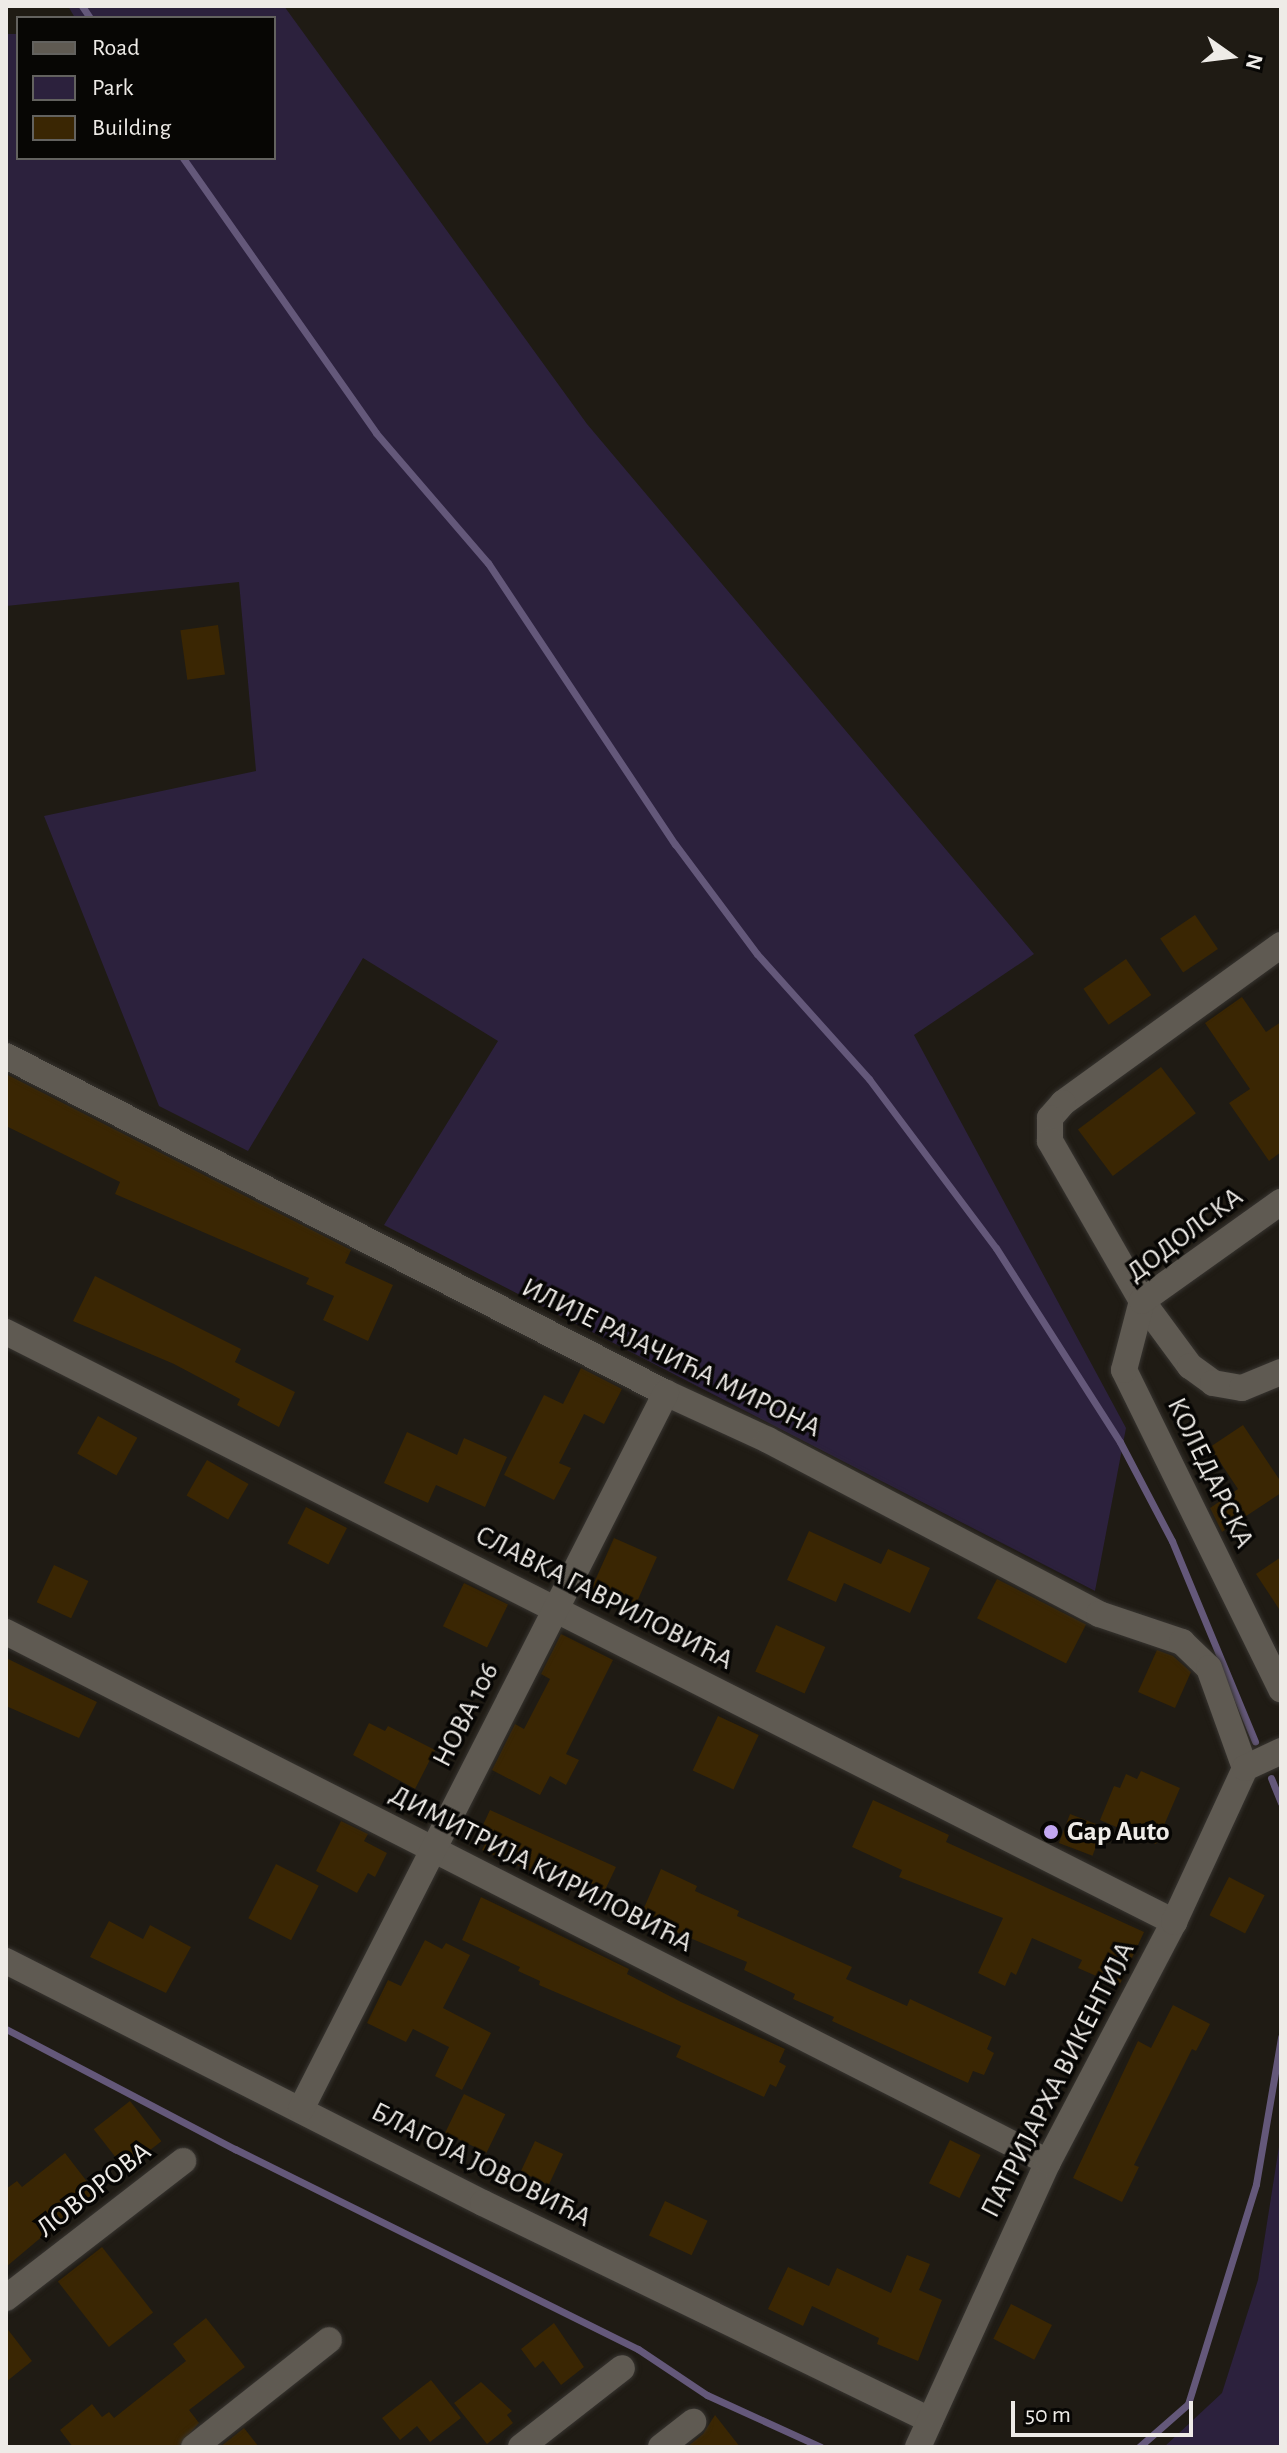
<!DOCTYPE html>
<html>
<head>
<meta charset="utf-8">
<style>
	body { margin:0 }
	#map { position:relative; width:1287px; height:2453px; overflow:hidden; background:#1f1b14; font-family:"Alegreya Sans",sans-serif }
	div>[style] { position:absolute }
	.green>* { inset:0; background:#2c213d }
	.stream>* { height:7px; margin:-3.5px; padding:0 3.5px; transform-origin:3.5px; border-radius:3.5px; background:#64587a }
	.building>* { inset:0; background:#3a2603; transform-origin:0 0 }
	.roads { filter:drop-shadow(0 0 2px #373430) drop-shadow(0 0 2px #373430) }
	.street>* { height:26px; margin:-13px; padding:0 13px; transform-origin:13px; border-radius:13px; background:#5f5a52 }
	.dots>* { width:22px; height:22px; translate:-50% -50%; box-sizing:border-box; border:4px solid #070604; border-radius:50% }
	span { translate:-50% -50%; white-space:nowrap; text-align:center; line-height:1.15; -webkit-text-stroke:7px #070604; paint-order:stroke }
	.street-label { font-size:28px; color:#eeebe7 }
	.poi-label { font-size:28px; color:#eeebe7; font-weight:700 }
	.left { translate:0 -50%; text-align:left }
	.frame { position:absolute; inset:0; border:8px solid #eeebe7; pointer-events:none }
	.legend { position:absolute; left:16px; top:16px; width:260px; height:144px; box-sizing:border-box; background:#070604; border:2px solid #63625f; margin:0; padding:10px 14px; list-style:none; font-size:24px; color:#eeebe7 }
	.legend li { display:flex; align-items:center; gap:16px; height:40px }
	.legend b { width:40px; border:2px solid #63625f }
	.north { position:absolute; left:1191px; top:16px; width:80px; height:80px; -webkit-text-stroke:6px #070604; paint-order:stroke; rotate:104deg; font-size:22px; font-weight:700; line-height:32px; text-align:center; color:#eeebe7 }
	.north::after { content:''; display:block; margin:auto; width:28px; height:36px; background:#eeebe7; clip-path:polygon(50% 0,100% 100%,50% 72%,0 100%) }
	.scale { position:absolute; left:1011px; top:2401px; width:182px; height:36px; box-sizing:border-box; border:4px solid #eeebe7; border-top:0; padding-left:10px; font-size:24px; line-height:28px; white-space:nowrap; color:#eeebe7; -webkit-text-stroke:6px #070604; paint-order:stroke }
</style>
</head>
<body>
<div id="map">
	<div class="green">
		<i style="clip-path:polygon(68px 6px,284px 6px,587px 424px,1034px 954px,914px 1035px,1126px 1428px,1095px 1591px,384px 1225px,498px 1041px,363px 958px,248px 1151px,159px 1106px,44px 816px,256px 771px,239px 582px,6px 606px,6px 34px,18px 34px,18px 158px,274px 158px,274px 18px,75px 18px)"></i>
		<i style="clip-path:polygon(1281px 2134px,1281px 2447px,1164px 2447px,1222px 2393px,1258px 2280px)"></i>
	</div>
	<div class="stream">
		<i style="left:82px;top:6px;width:14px;rotate:56deg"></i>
		<i style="left:183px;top:158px;width:336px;rotate:54.9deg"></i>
		<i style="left:376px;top:433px;width:172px;rotate:49.3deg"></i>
		<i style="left:488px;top:563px;width:338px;rotate:56.4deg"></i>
		<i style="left:675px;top:844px;width:137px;rotate:53.3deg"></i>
		<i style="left:757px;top:954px;width:168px;rotate:48.1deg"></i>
		<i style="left:869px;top:1079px;width:211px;rotate:53.1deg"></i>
		<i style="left:996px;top:1248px;width:230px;rotate:57.4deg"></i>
		<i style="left:1120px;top:1442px;width:112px;rotate:62.3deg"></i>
		<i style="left:1172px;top:1541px;width:217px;rotate:67.5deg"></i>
		<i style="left:1271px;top:1778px;width:27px;rotate:68deg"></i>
		<i style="left:6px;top:2029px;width:259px;rotate:27.7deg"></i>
		<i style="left:235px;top:2149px;width:450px;rotate:26.4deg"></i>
		<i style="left:638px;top:2349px;width:83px;rotate:33.7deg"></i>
		<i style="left:707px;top:2395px;width:125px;rotate:24.5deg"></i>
		<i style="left:1139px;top:2447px;width:65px;rotate:-41.3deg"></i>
		<i style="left:1188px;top:2404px;width:230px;rotate:-72.8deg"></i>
		<i style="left:1256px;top:2184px;width:149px;rotate:-80.3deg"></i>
	</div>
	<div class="building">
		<i style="left:218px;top:625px;width:50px;height:38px;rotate:82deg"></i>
		<i style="left:1195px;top:915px;width:41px;height:42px;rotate:56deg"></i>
		<i style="left:1126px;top:959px;width:44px;height:52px;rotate:55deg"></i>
		<i style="clip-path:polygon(1242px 997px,1266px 1032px,1281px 1022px,1281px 1152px,1269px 1161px,1229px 1103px,1250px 1089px,1205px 1023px)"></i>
		<i style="left:1161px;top:1067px;width:58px;height:104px;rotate:53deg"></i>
		<i style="clip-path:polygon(6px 1074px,351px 1250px,345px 1263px,393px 1285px,368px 1341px,323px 1320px,334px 1296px,306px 1284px,309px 1278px,115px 1194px,120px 1182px,6px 1126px)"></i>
		<i style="clip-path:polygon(95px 1276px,241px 1349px,235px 1362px,295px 1392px,279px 1427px,237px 1405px,240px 1399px,174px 1364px,73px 1321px)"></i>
		<i style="clip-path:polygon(581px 1368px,622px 1389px,604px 1424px,584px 1414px,559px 1463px,571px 1468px,554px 1500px,504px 1475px,544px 1395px,563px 1404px)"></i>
		<i style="left:98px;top:1416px;width:45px;height:43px;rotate:29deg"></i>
		<i style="clip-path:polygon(1243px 1425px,1281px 1482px,1281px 1493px,1222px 1532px,1210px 1508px,1238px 1489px,1210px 1447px)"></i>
		<i style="clip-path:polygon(407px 1432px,457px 1455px,464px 1438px,507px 1457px,485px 1507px,436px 1485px,428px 1503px,384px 1483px)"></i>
		<i style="left:207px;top:1460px;width:48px;height:41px;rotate:30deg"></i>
		<i style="left:306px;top:1507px;width:46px;height:41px;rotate:27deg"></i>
		<i style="clip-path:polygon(809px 1531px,881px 1564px,888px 1549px,930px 1568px,910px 1613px,844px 1583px,836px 1602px,787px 1580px)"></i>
		<i style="left:614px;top:1538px;width:47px;height:55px;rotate:24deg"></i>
		<i style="clip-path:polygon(1281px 1557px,1281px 1612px,1256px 1574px)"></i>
		<i style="left:54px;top:1565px;width:38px;height:41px;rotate:25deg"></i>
		<i style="left:997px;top:1579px;width:100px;height:44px;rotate:27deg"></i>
		<i style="left:464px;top:1583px;width:49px;height:48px;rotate:26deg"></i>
		<i style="left:776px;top:1625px;width:54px;height:51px;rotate:24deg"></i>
		<i style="clip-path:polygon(561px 1634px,613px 1660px,566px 1754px,579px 1760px,566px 1785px,550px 1776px,540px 1795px,492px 1770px,515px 1724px,524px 1729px,550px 1679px,541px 1674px)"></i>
		<i style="clip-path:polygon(1157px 1650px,1173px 1656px,1191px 1672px,1175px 1708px,1138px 1692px)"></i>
		<i style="clip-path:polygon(6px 1658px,97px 1702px,79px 1738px,6px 1706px)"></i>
		<i style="left:718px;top:1716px;width:45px;height:60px;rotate:25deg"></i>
		<i style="clip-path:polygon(369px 1723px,385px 1731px,388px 1726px,435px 1750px,415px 1789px,353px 1755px)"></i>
		<i style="clip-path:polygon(1141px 1771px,1180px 1788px,1156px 1844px,1100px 1820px,1114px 1786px,1120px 1788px,1126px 1774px,1137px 1779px)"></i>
		<i style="clip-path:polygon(873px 1800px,949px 1835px,946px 1842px,1144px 1932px,1119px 1986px,1078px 1968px,1082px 1960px,1032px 1938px,1016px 1975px,1011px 1972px,1005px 1986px,978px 1973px,1003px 1918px,899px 1877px,902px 1870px,852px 1847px)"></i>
		<i style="clip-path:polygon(490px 1810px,616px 1867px,605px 1890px,547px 1864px,535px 1873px,482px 1850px,485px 1844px,476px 1840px)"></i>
		<i style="left:1070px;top:1814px;width:36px;height:31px;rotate:21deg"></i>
		<i style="clip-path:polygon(341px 1821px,368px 1834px,364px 1841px,387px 1853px,375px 1877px,368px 1873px,357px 1893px,316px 1871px)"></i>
		<i style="left:276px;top:1864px;width:48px;height:61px;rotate:27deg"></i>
		<i style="clip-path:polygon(661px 1869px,697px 1886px,695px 1891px,739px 1911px,737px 1916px,852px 1967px,846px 1979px,907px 2006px,910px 1999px,992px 2037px,987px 2049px,994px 2053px,984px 2075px,973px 2071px,968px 2083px,832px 2021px,834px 2017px,793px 1999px,795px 1994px,744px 1970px,747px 1962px,640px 1917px)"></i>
		<i style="left:1229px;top:1877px;width:40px;height:43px;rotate:27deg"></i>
		<i style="clip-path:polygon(481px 1897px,629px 1969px,627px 1974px,681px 2002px,785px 2049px,779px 2062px,786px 2066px,776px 2087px,770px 2084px,764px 2097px,676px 2057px,681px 2046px,539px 1985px,540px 1981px,518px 1971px,520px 1967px,462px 1940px)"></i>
		<i style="clip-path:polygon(109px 1921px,143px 1939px,150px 1925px,191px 1947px,166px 1993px,90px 1957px)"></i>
		<i style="clip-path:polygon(425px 1940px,442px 1949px,446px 1943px,470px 1955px,443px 2008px,491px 2033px,462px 2090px,435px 2076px,449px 2047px,413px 2029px,406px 2042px,367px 2023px,388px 1980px,401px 1986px)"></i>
		<i style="clip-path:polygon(1173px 2005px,1210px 2024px,1196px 2051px,1192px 2049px,1134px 2165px,1139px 2167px,1122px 2202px,1073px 2178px,1138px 2041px,1151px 2048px)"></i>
		<i style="left:464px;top:2094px;width:46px;height:43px;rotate:26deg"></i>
		<i style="left:130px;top:2101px;width:51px;height:46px;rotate:52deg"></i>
		<i style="left:950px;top:2140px;width:34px;height:48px;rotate:26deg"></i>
		<i style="left:535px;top:2141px;width:31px;height:34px;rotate:25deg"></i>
		<i style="clip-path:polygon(65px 2153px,95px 2192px,6px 2267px,6px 2189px,17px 2181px,22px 2187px)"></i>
		<i style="left:665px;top:2201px;width:47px;height:38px;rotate:25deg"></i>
		<i style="left:102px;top:2247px;width:83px;height:56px;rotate:52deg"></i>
		<i style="clip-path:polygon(907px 2255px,930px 2264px,919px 2290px,942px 2300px,918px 2361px,877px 2344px,879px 2338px,812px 2306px,803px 2326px,768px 2309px,788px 2267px,829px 2286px,837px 2268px,891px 2293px)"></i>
		<i style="left:1011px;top:2304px;width:46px;height:39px;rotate:27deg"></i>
		<i style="clip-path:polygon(206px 2318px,245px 2367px,189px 2410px,199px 2423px,178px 2447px,73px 2447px,60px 2430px,92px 2404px,102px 2417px,109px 2412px,114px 2418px,186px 2361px,173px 2344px)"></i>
		<i style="clip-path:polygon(554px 2323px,584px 2367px,561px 2385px,543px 2361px,535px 2368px,521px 2349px)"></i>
		<i style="clip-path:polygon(6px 2327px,32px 2361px,6px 2382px)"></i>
		<i style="clip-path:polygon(431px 2380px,461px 2418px,430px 2442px,417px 2426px,400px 2440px,382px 2418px)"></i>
		<i style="clip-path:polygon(481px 2382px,512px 2411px,507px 2415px,513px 2423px,487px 2444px,454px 2403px)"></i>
		<i style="clip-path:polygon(715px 2415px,740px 2447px,687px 2447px,703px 2434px)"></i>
		<i style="clip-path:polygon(244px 2428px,259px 2447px,220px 2447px)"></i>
	</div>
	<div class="roads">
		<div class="street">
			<i style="left:1281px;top:945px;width:269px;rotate:144.1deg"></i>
			<i style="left:1063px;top:1103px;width:20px;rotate:131deg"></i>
			<i style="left:1050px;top:1118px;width:23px;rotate:90deg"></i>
			<i style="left:1050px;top:1141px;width:185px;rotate:60.1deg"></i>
			<i style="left:1142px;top:1301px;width:81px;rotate:53.6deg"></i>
			<i style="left:1190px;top:1366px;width:29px;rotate:36deg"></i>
			<i style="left:1213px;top:1383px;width:29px;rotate:10deg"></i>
			<i style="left:1242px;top:1388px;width:42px;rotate:-22.3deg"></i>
			<i style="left:6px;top:1056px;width:741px;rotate:27.05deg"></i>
			<i style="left:666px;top:1393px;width:112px;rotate:24.7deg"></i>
			<i style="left:768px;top:1440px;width:374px;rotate:27.7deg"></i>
			<i style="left:1099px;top:1614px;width:88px;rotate:18.6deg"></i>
			<i style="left:1182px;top:1642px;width:37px;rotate:44deg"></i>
			<i style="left:1209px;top:1668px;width:106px;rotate:70.2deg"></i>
			<i style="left:6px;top:1332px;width:1309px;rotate:26.8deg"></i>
			<i style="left:1124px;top:1370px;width:356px;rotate:63.8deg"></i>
			<i style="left:1124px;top:1370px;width:71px;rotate:-75.4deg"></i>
			<i style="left:1142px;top:1301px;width:171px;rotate:-35.5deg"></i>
			<i style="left:6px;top:1632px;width:1169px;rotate:26.96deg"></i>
			<i style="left:6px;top:1961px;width:535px;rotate:26.9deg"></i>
			<i style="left:483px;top:2203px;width:497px;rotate:25.9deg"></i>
			<i style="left:301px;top:2109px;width:804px;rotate:-62.99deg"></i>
			<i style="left:6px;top:2298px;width:224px;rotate:-37.7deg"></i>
			<i style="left:194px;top:2447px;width:172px;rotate:-38.4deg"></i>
			<i style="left:521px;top:2447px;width:128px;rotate:-38deg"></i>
			<i style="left:661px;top:2447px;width:41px;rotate:-38deg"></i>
			<i style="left:918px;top:2447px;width:313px;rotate:-65.5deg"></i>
			<i style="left:1048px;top:2162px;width:271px;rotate:-62.3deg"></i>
			<i style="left:1174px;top:1922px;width:170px;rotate:-65.2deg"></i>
			<i style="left:1245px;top:1768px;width:40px;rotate:-25deg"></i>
		</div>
	</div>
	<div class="dots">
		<i style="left:1051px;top:1832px;background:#c2a7f2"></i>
	</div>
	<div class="street-label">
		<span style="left:1185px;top:1235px;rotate:-37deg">ДОДОЛСКА</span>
		<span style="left:671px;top:1358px;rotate:26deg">ИЛИЈЕ РАЈАЧИЋА МИРОНА</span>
		<span style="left:1210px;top:1473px;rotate:64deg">КОЛЕДАРСКА</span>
		<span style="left:604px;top:1598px;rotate:27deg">СЛАВКА ГАВРИЛОВИЋА</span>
		<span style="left:466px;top:1715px;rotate:-63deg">НОВА 106</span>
		<span style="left:541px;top:1869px;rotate:27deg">ДИМИТРИЈА КИРИЛОВИЋА</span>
		<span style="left:1058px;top:2080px;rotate:-63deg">ПАТРИЈАРХА ВИКЕНТИЈА</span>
		<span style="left:481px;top:2165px;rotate:27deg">БЛАГОЈА ЈОВОВИЋА</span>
		<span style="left:94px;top:2190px;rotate:-38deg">ЛОВОРОВА</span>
	</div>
	<div class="poi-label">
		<span class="left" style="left:1067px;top:1832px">Gap Auto</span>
	</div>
	<div class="frame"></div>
	<ul class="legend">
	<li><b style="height:10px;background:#5f5a52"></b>Road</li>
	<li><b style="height:22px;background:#2c213d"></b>Park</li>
	<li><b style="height:22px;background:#3a2603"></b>Building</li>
	</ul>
	<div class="north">N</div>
	<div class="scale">50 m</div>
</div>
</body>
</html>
